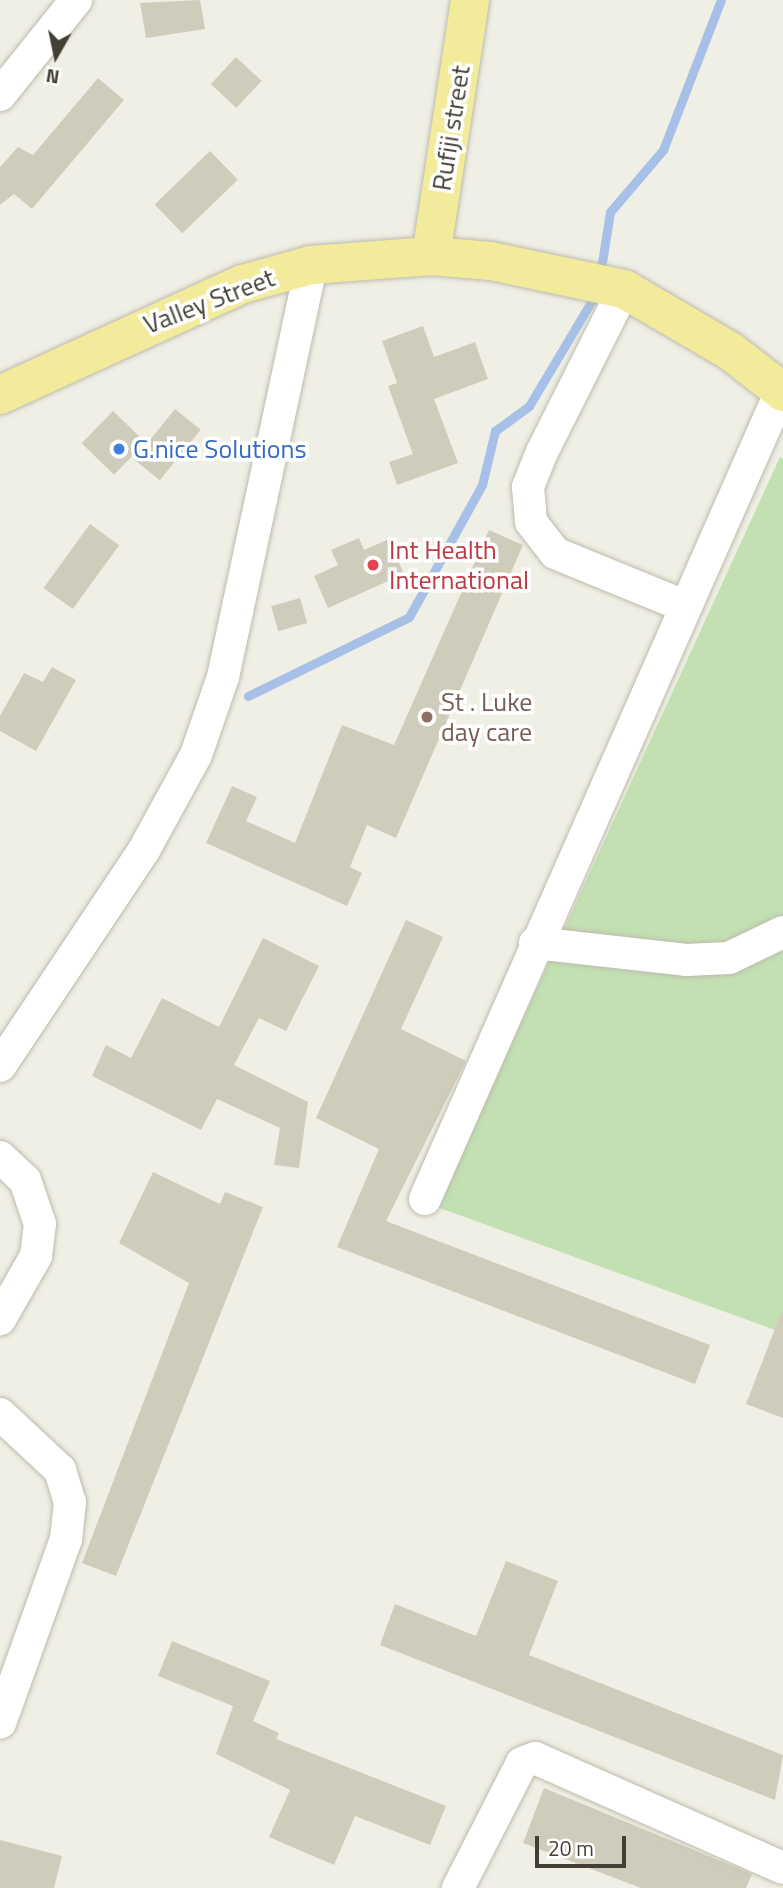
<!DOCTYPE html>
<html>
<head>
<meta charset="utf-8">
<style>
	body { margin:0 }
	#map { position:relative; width:783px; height:1888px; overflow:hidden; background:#f0efe5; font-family:"Titillium Web",sans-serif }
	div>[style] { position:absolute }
	.green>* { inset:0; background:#c2e0b2 }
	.stream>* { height:9px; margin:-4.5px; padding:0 4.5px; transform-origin:4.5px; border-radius:4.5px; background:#a7c0e7 }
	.building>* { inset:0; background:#d0ccbc; transform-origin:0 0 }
	.roads { filter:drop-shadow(0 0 2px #bdbbac) drop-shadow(0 0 2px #bdbbac) }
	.minor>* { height:32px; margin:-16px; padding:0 16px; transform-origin:16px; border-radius:16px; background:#fff }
	.major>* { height:38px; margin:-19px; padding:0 19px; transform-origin:19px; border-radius:19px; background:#f3eb9c }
	.dots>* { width:19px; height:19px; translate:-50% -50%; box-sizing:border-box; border:4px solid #fff; border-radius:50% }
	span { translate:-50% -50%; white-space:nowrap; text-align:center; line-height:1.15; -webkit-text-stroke:7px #fff; paint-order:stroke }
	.street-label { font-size:26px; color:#423f35 }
	.shop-label { font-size:26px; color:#366cbe }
	.left { translate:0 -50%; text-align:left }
	.health-label { font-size:26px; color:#be3a42 }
	.education-label { font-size:26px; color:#785e54 }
	.north { position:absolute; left:21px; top:21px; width:70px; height:70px; -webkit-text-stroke:5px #fff; paint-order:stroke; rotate:189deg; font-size:19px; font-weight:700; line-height:28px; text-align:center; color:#423f35 }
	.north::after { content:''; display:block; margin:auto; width:24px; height:32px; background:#423f35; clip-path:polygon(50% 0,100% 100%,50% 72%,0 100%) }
	.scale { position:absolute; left:535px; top:1836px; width:91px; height:32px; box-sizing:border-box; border:4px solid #423f35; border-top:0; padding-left:9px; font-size:21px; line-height:24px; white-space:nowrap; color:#423f35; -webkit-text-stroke:5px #fff; paint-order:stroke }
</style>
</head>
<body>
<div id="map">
	<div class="green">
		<i style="clip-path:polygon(780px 457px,783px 459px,783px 1333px,437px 1207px)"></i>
	</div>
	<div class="stream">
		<i style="left:600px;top:275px;width:64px;rotate:-81deg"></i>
		<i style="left:610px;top:212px;width:82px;rotate:-49.5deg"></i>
		<i style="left:663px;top:150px;width:161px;rotate:-68.9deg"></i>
		<i style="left:248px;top:696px;width:179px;rotate:-26.1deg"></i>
		<i style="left:409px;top:617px;width:151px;rotate:-61.1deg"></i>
		<i style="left:482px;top:485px;width:56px;rotate:-76.5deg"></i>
		<i style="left:495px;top:431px;width:42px;rotate:-36.3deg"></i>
		<i style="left:529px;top:406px;width:133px;rotate:-59.2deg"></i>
	</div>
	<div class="building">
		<i style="clip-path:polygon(200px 0,205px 29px,146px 38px,140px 3px)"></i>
		<i style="left:236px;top:57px;width:35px;height:37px;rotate:43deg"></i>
		<i style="clip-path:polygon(98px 78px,124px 100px,32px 209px,14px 194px,0 205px,0 167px,18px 147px,33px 155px)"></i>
		<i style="left:210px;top:151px;width:40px;height:77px;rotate:46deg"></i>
		<i style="clip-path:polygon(423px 326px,434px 357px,475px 342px,488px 379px,434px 399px,458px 463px,397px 485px,389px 462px,413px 454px,388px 386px,397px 383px,382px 341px)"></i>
		<i style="left:175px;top:409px;width:33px;height:65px;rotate:39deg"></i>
		<i style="left:113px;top:411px;width:45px;height:45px;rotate:44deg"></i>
		<i style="left:90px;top:524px;width:36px;height:79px;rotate:36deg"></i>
		<i style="clip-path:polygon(489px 530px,523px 545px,396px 838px,367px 825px,350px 867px,362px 873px,347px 906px,206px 843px,232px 786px,257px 797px,246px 821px,295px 843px,342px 725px,394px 745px)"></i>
		<i style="clip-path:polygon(359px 538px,364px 550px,389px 539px,404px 574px,328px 608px,314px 576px,338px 565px,331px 550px)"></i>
		<i style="left:300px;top:598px;width:26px;height:30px;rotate:74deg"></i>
		<i style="clip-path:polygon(52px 667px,76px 680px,36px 751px,0 731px,0 716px,24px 673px,43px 682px)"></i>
		<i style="clip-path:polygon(406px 920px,443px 937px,401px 1029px,466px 1061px,386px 1221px,710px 1345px,695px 1384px,337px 1247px,379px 1149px,316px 1118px)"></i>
		<i style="clip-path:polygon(263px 938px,319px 966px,286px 1031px,259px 1018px,234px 1065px,308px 1102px,299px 1168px,274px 1165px,280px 1128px,217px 1099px,201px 1130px,92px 1076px,106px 1045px,131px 1058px,162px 998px,219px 1027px)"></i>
		<i style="clip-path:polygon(153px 1172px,220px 1204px,225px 1192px,263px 1207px,116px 1576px,82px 1563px,189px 1283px,119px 1243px)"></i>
		<i style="clip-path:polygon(781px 1313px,783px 1314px,783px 1418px,746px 1404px)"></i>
		<i style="clip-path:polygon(506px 1561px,558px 1581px,529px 1655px,783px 1755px,775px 1800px,380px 1645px,395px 1604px,476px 1636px)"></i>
		<i style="clip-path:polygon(172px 1641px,270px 1681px,253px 1721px,279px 1733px,276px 1739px,446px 1806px,430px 1845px,355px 1816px,334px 1865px,269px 1837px,290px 1790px,216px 1754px,233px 1706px,158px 1676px)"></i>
		<i style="clip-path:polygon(544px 1788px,752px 1874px,746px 1888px,641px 1888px,523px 1843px)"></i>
		<i style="clip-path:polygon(0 1840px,62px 1856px,54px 1888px,0 1888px)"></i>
	</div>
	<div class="roads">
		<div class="minor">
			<i style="left:0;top:95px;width:122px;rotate:-51.3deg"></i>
			<i style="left:624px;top:289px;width:182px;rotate:116.7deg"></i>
			<i style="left:542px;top:452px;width:38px;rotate:112deg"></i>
			<i style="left:528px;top:487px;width:35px;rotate:85deg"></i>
			<i style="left:531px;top:522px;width:39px;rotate:52deg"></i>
			<i style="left:555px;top:553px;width:139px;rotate:22.3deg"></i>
			<i style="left:535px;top:943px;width:152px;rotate:6.4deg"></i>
			<i style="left:686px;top:960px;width:43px;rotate:-2.7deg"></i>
			<i style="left:729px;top:958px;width:60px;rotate:-25.7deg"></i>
			<i style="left:0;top:1066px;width:260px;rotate:-56.3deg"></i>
			<i style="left:144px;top:850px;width:108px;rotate:-61.3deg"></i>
			<i style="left:196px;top:755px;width:83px;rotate:-70.9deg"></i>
			<i style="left:223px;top:677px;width:421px;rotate:-77.9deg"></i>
			<i style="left:0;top:1157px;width:34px;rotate:43deg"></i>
			<i style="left:25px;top:1180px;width:46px;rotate:71.2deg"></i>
			<i style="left:40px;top:1224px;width:32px;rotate:97deg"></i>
			<i style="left:36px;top:1256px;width:73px;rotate:119.7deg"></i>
			<i style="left:425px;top:1199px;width:883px;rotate:-66.22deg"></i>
			<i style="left:0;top:1414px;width:82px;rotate:43deg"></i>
			<i style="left:60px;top:1470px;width:34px;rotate:73deg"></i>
			<i style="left:70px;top:1502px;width:37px;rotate:96deg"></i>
			<i style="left:66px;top:1539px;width:195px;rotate:109.7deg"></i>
			<i style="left:458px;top:1888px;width:140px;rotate:-62.9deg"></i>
			<i style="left:522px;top:1763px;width:14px;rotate:-21deg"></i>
			<i style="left:535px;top:1758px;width:271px;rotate:23.9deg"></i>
		</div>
		<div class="major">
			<i style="left:431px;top:256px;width:259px;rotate:-81.3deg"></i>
			<i style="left:0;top:395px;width:267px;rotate:-24.6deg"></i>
			<i style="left:243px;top:284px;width:71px;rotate:-15.6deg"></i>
			<i style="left:311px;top:265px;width:120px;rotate:-4.3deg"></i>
			<i style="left:431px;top:256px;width:60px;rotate:4.8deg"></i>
			<i style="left:491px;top:261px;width:136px;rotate:11.9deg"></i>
			<i style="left:624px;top:289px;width:123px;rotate:30.3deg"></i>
			<i style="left:730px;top:351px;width:67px;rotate:37.7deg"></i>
		</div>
	</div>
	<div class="dots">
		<i style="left:119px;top:449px;background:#3f7fe0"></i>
		<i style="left:373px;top:565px;background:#e0444e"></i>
		<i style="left:427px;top:717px;background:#8d6e63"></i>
	</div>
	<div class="street-label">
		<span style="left:451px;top:128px;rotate:-81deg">Rufiji street</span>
		<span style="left:209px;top:301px;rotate:-21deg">Valley Street</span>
	</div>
	<div class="shop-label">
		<span class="left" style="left:133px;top:449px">G.nice Solutions</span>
	</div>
	<div class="health-label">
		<span class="left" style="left:389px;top:565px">Int Health<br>International</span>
	</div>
	<div class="education-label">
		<span class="left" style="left:441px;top:717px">St . Luke<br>day care</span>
	</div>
	<div class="north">N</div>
	<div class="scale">20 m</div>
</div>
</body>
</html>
